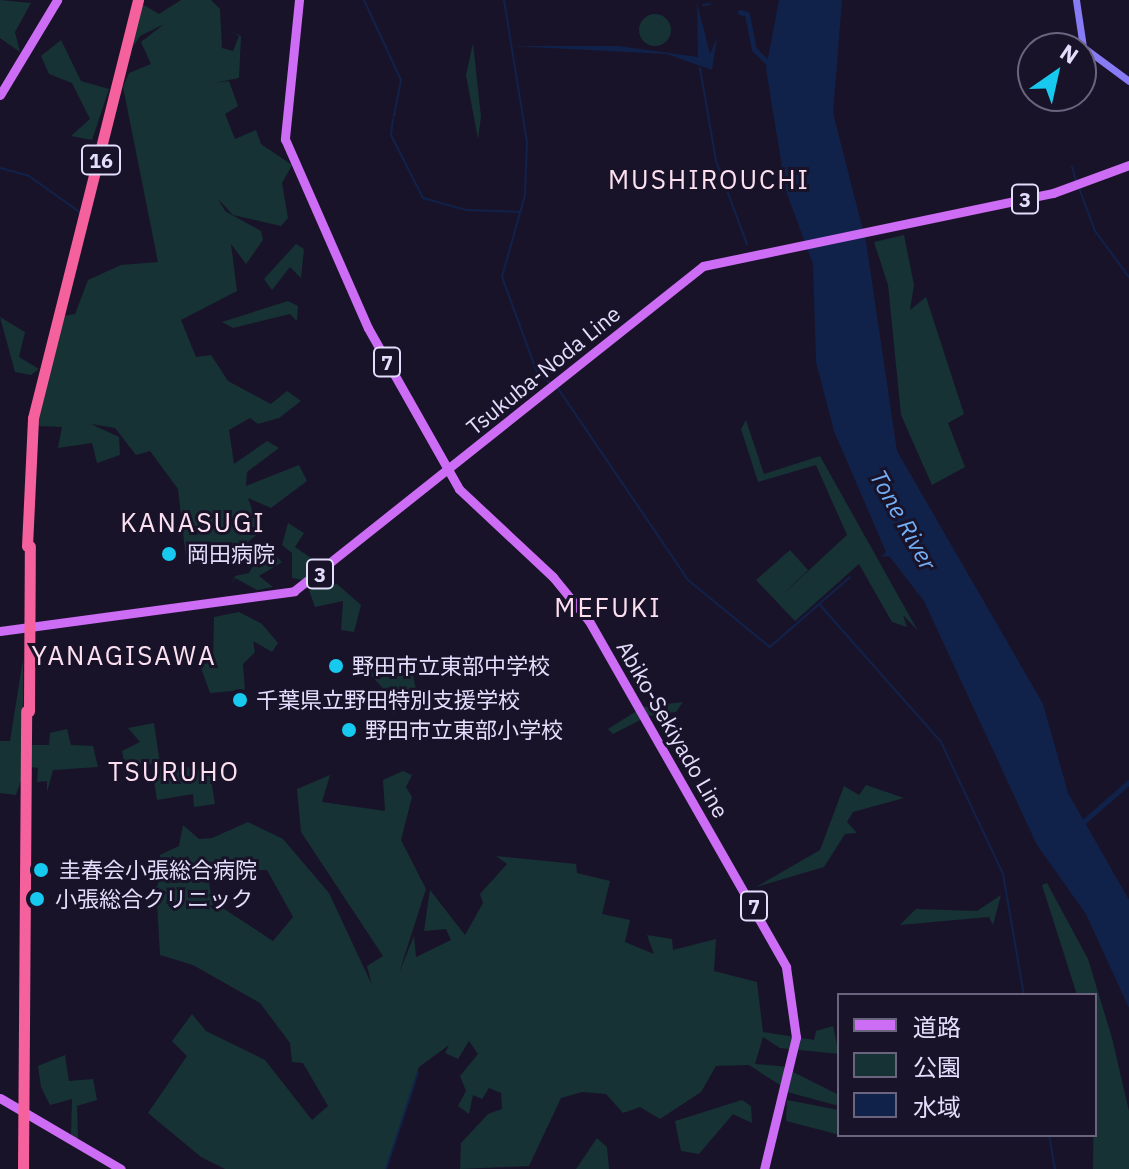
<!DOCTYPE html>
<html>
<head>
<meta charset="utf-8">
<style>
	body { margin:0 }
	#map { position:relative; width:1129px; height:1169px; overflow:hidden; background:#19132a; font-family:"IBM Plex Sans","Noto Sans JP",sans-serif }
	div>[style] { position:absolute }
	.green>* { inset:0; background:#163234 }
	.round { border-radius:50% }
	.water>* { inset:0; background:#11224a }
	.stream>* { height:2px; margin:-1px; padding:0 1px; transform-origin:1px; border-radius:1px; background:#11224a }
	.river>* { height:5px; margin:-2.5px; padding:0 2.5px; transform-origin:2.5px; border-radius:2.5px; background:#11224a }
	.secondary>* { height:7px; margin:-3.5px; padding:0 3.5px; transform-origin:3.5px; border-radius:3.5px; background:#887cf6 }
	.primary>* { height:9px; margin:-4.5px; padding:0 4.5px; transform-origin:4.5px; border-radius:4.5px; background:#cd6df5 }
	.highway>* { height:11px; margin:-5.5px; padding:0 5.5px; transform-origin:5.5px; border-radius:5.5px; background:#f4619c }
	.highway-bridge>* { height:11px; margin:-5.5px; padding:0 5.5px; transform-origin:5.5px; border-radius:5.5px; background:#f4619c }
	.dots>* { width:22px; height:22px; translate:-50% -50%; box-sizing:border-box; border:4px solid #19132a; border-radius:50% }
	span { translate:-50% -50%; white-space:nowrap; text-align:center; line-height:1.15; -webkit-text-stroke:6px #19132a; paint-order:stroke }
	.shield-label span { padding:2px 6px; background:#19132a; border:2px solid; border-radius:6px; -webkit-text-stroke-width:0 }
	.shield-label { font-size:20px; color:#e4defd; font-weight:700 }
	.street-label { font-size:22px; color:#e4defd }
	.poi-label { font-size:22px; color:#e4defd }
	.left { translate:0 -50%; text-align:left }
	.water-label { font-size:24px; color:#73aff6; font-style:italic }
	.quarter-label { font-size:26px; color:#fde0f0; letter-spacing:2px }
	.legend { position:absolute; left:837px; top:993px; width:260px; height:144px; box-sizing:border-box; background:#19132a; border:2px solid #6a647e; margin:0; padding:10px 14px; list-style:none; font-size:24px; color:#e4defd }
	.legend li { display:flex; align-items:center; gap:16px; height:40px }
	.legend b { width:40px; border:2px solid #6a647e }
	.north { position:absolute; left:1017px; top:32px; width:80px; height:80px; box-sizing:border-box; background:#19132a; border:2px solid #6a647e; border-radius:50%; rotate:34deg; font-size:22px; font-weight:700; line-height:32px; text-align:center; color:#e4defd }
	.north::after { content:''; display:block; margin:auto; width:28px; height:36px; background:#17c8ef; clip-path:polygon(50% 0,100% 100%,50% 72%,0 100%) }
</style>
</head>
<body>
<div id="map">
	<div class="green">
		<i style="clip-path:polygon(0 0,31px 3px,15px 32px,20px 52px,0 38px)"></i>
		<i style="clip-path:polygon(181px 0,211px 0,220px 9px,222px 48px,233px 51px,239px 36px,231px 31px,241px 36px,239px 78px,214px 83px,229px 81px,238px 106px,225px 114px,235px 139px,256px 130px,261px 144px,292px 165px,282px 183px,288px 218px,281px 226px,233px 215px,218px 199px,225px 211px,261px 231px,263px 240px,246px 264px,231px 244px,237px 291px,181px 320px,196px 357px,211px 355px,228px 381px,271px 404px,287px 391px,301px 401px,279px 418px,258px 424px,250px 418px,229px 430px,234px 464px,267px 441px,279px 448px,247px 472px,246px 486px,299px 465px,307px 481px,271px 508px,248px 498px,260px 532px,228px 558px,194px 564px,186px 558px,178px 489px,150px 451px,136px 455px,115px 428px,91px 424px,119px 437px,120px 455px,97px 463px,92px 443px,58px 448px,62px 427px,38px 426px,37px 420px,63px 316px,75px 314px,88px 280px,121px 265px,158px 262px,123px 87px,129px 73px,151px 64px,141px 42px,164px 24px,140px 36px,130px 51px,142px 4px,159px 14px)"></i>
		<i class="round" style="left:639px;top:14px;width:32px;height:32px"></i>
		<i style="clip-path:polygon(61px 40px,81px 81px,109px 89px,92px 140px,71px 136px,90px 119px,72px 83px,49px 74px,41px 56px)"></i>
		<i style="clip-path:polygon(473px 43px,481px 117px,478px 139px,466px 75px)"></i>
		<i style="clip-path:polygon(904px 235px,914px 285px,910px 310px,926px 297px,964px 414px,948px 423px,965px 467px,932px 485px,901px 415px,888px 285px,874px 242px)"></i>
		<i style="clip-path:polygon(296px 244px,304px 249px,301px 278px,290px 267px,272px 290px,264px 279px)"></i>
		<i style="clip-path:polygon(288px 301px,298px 306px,297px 321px,290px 314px,233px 328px,222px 322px)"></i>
		<i style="clip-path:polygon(0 317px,25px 332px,19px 357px,39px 369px,31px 375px,15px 372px)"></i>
		<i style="clip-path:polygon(746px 420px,764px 474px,820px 456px,918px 631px,903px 615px,907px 627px,892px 622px,859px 564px,795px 621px,756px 580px,790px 550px,808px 570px,780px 597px,847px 535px,816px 465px,758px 482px,741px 429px)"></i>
		<i style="clip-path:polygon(288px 523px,304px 533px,295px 547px,314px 560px,308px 581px,292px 578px,292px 553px,282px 545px)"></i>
		<i style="clip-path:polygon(270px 550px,282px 562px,259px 576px,273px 587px,257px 590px,235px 578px,231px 585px,235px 576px,249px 573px,261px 552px)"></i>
		<i style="clip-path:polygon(337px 584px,361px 605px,354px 632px,341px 630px,343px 601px,315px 607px,309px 590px)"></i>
		<i style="clip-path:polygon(239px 612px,262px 624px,278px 643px,272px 652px,253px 641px,255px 652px,243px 664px,245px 690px,210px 693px,200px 665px,213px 662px,214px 617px)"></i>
		<i style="clip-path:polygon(23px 659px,24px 772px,16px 795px,0 793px,0 741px,10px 741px)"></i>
		<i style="clip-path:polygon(370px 665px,412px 672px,417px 693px,392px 714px,392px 698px,366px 670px)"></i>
		<i style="clip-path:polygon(683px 702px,676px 712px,648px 716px,613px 734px,608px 729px,643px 707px)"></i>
		<i style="clip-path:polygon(154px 723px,160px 764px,124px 763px,122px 751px,140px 742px,128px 728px)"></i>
		<i style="clip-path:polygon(67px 729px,71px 745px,93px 746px,98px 767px,53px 770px,47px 792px,47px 781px,37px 782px,38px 768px,30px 767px,31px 745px,49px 745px,50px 733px)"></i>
		<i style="clip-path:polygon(180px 765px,210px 773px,215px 804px,194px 807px,193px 794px,157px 800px,152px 767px)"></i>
		<i style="clip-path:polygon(evenodd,403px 771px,412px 775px,406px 787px,412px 797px,401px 840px,426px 889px,399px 973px,414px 936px,416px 957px,451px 940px,446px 929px,424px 931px,430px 890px,465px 935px,483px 903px,480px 894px,507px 864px,496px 856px,576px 864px,577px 873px,610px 881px,602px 914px,630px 920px,625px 942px,654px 954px,647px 935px,672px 939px,673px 950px,716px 939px,714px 971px,757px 982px,763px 1032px,814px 1040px,816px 1031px,833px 1026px,839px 1054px,780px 1048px,763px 1037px,755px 1064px,789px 1067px,783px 1087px,749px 1065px,716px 1066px,701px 1092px,660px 1119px,640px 1107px,623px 1113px,606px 1094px,582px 1092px,561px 1098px,529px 1166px,460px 1169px,461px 1143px,488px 1114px,502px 1109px,501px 1093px,489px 1088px,482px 1099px,473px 1095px,469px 1114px,458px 1106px,466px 1091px,460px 1076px,478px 1054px,469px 1041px,458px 1059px,445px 1053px,449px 1045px,419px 1067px,386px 1169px,225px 1169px,201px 1157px,148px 1113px,187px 1056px,172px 1041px,192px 1014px,206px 1031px,265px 1060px,312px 1120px,328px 1106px,303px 1063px,292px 1062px,290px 1043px,260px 1003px,193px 965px,160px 955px,157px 903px,148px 893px,158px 885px,160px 855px,179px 846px,183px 825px,199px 839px,212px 838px,248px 822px,283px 839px,329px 893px,372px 985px,367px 966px,383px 956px,301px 832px,297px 789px,330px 775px,322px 802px,385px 811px,383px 780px,403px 771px,207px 870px,267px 870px,293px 917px,273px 941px,212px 901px,207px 870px)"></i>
		<i style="clip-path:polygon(866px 785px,904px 798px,853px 812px,847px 822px,857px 833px,845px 834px,824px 867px,756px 887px,820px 850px,844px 786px,859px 795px)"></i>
		<i style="clip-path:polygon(1047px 883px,1088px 959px,1112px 1038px,1129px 1111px,1129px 1169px,1093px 1169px,1095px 995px,1077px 995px,1042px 885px)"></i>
		<i style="clip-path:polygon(1001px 895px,993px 925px,989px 917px,900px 925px,916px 909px,977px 911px)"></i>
		<i style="clip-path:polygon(65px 1055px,69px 1081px,93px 1079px,97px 1100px,77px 1106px,78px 1139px,71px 1135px,72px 1099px,50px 1105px,41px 1087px,38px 1066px)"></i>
		<i style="clip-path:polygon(793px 1072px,839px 1095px,839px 1106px,787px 1092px)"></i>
		<i style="clip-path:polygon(742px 1100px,751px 1106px,752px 1123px,733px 1114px,699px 1154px,681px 1151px,675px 1121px)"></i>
		<i style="clip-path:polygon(787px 1100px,839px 1110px,840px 1135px,786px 1121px)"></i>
		<i style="clip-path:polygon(597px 1138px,607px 1147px,609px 1169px,576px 1169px)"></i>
	</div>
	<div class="water">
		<i style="clip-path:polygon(779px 0,842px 0,833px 113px,866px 242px,897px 451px,1043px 704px,1068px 793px,1129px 900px,1129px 1008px,1086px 914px,1037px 845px,924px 601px,889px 556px,881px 557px,886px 552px,834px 431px,816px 362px,813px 264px,786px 191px,766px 69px)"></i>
		<i style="clip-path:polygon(697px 3px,710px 54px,717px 38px,712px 70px,667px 54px,511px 46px,618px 46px,698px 57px)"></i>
	</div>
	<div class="stream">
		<i style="left:364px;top:0;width:88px;rotate:65.2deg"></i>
		<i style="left:401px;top:80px;width:37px;rotate:101deg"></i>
		<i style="left:504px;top:0;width:144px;rotate:80.8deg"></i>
		<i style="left:527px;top:142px;width:53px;rotate:92.2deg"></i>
		<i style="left:525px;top:195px;width:85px;rotate:105.7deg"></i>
		<i style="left:502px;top:277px;width:101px;rotate:69.8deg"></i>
		<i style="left:537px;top:372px;width:18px;rotate:41deg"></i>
		<i style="left:703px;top:5px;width:7px;rotate:-8deg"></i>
		<i style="left:700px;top:68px;width:94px;rotate:80.2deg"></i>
		<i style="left:716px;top:161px;width:89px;rotate:69.5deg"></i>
		<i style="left:393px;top:119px;width:16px;rotate:97deg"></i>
		<i style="left:391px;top:135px;width:71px;rotate:63.1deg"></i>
		<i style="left:423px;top:198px;width:45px;rotate:15.6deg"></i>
		<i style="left:466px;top:210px;width:54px;rotate:2.1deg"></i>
		<i style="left:1072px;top:167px;width:15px;rotate:74deg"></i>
		<i style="left:0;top:168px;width:30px;rotate:15deg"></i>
		<i style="left:29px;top:176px;width:64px;rotate:35.4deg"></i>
		<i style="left:1079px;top:188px;width:46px;rotate:69.6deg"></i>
		<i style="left:1095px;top:231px;width:57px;rotate:53.5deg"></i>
		<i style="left:557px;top:387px;width:233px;rotate:55.8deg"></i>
		<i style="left:688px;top:580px;width:106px;rotate:39.3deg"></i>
		<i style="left:770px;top:647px;width:106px;rotate:-41.2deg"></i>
		<i style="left:820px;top:605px;width:183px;rotate:48.5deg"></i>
		<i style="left:941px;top:742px;width:146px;rotate:64.8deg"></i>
		<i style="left:1003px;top:874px;width:123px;rotate:80.2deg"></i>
		<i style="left:1049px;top:1135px;width:35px;rotate:80deg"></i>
		<i style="left:386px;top:1169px;width:101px;rotate:-71.6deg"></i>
	</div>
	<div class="river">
		<i style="left:740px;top:12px;width:7px;rotate:16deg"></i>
		<i style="left:747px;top:14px;width:36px;rotate:79deg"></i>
		<i style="left:754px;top:49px;width:23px;rotate:45deg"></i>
		<i style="left:1082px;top:823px;width:62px;rotate:-41.1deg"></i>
	</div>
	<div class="secondary">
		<i style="left:1076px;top:0;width:48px;rotate:81.5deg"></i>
		<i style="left:1083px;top:47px;width:57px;rotate:36.5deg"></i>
	</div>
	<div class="primary">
		<i style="left:299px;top:0;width:140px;rotate:95.8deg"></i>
		<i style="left:285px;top:139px;width:206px;rotate:66.3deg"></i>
		<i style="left:368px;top:328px;width:185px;rotate:60.5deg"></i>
		<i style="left:459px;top:489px;width:129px;rotate:43.1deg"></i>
		<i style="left:553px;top:577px;width:57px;rotate:50.7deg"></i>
		<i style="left:589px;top:621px;width:398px;rotate:60.3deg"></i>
		<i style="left:786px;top:967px;width:71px;rotate:81.9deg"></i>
		<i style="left:796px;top:1037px;width:136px;rotate:103.6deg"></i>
		<i style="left:0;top:95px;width:111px;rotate:-59deg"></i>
		<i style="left:0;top:631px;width:297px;rotate:-7.7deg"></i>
		<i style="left:294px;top:591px;width:522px;rotate:-38.47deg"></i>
		<i style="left:703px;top:266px;width:358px;rotate:-11.8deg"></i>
		<i style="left:1053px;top:193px;width:81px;rotate:-20.2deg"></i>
		<i style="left:0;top:1098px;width:140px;rotate:30.4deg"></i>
	</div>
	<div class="highway">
		<i style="left:27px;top:546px;width:128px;rotate:-87.3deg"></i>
		<i style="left:33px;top:418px;width:431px;rotate:-75.9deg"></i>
		<i style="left:23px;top:1169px;width:458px;rotate:-89.6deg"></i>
	</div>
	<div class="highway-bridge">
		<i style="left:29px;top:711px;width:165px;rotate:-89.7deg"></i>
	</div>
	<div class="dots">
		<i style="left:169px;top:554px;background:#17c8ef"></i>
		<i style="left:336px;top:666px;background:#17c8ef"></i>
		<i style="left:240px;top:700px;background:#17c8ef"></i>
		<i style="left:349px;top:730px;background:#17c8ef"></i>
		<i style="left:41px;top:870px;background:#17c8ef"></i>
		<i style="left:37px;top:899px;background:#17c8ef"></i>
	</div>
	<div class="shield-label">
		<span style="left:101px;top:160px">16</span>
		<span style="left:1025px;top:199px">3</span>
		<span style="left:387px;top:362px">7</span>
		<span style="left:320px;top:574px">3</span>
		<span style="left:754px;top:906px">7</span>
	</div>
	<div class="street-label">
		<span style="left:543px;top:370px;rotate:-39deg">Tsukuba-Noda Line</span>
		<span style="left:673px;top:729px;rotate:60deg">Abiko-Sekiyado Line</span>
	</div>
	<div class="poi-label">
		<span class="left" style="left:187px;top:554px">岡田病院</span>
		<span class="left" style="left:352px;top:666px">野田市立東部中学校</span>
		<span class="left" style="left:256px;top:700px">千葉県立野田特別支援学校</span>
		<span class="left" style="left:365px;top:730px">野田市立東部小学校</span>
		<span class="left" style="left:59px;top:870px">圭春会小張総合病院</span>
		<span class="left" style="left:55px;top:899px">小張総合クリニック</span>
	</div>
	<div class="water-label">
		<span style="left:903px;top:520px;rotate:61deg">Tone River</span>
	</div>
	<div class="quarter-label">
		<span style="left:709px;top:180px">MUSHIROUCHI</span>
		<span style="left:193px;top:523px">KANASUGI</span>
		<span style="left:608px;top:608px">MEFUKI</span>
		<span style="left:124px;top:656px">YANAGISAWA</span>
		<span style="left:174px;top:772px">TSURUHO</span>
	</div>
	<ul class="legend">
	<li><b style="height:10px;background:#cd6df5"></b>道路</li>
	<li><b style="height:22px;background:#163234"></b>公園</li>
	<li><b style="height:22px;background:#11224a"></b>水域</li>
	</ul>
	<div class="north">N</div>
</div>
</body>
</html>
